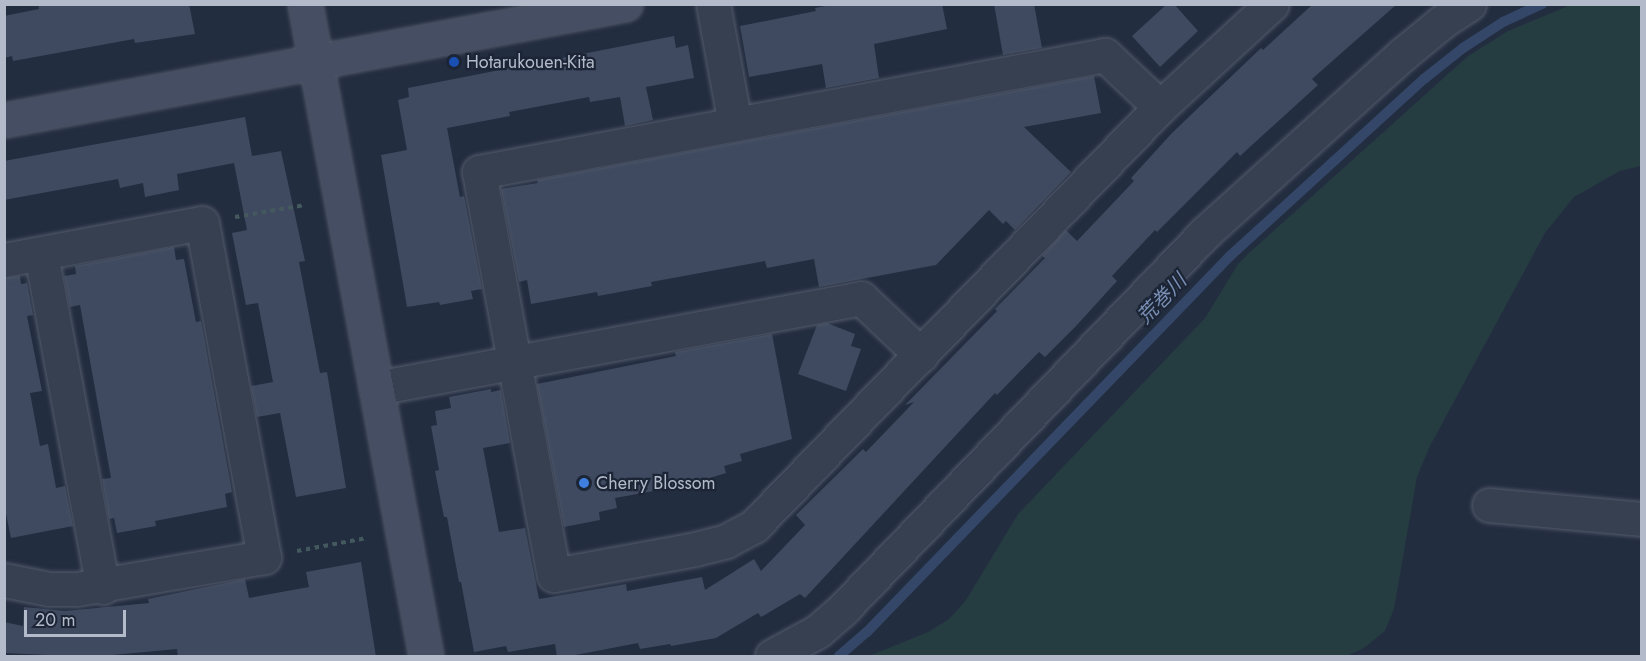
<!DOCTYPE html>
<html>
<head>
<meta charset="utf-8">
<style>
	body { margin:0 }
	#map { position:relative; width:1646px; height:661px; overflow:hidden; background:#232d40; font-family:Jost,"Noto Sans JP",sans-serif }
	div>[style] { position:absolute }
	.green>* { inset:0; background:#253c41 }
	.stream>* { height:10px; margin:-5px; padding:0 5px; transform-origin:5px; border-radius:5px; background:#354768 }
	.building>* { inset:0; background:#3f4a60 }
	.path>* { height:4px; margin-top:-2px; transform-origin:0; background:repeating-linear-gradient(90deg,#43595e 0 4.5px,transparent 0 9px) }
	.roads { filter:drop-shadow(0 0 2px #525b6b) drop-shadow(0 0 2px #525b6b) }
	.street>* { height:33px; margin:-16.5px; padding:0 16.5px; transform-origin:16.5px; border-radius:16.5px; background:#374050 }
	.secondary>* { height:33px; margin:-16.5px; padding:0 16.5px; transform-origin:16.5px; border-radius:16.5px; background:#454e63 }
	.dots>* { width:16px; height:16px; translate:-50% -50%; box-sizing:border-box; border:3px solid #1c2535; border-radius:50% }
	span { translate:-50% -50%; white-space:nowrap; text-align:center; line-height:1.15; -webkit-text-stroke:4.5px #1c2535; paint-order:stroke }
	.poi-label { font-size:18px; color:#b3bbcb }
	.left { translate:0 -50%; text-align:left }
	.water-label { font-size:20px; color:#798eb4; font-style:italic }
	.frame { position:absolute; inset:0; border:6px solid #b3bbcb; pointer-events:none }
	.scale { position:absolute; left:24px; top:610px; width:102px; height:27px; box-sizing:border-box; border:3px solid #b3bbcb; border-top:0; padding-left:8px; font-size:18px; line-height:21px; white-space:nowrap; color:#b3bbcb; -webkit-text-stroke:4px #1c2535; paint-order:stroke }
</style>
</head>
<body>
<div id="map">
	<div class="green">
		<i style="clip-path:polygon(1573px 4px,1641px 5px,1641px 166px,1620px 171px,1574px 197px,1545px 233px,1429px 448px,1417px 477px,1394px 609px,1385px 631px,1364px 648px,1346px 656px,869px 656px,928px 632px,949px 619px,966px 600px,1018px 514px,1205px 318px,1238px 264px,1249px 253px,1468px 56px,1508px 31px)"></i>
	</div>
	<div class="stream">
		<i style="left:839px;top:656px;width:37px;rotate:-41deg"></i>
		<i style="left:867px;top:632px;width:523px;rotate:-46.01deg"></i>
		<i style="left:1230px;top:256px;width:263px;rotate:-42.4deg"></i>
		<i style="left:1424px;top:79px;width:50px;rotate:-38.5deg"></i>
		<i style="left:1463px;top:48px;width:48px;rotate:-33deg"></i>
		<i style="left:1503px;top:22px;width:43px;rotate:-24.8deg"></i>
	</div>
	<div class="building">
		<i style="clip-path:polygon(38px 4px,189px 4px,195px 34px,135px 43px,134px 39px,13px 61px,12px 56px,4px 58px,4px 16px,39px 9px)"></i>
		<i style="clip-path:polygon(836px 4px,942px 4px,947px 29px,874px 44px,879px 78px,826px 88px,822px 64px,749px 77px,740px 26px,816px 11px,815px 8px)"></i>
		<i style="clip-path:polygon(994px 4px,1034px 4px,1042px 48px,1003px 55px)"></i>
		<i style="clip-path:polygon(1167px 4px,1174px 4px,1198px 31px,1160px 67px,1132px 36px)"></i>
		<i style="clip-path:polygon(1313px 4px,1397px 4px,1312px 79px,1318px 85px,1240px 156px,1237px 152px,1157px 232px,1155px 230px,1112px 276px,1117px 281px,1076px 326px,1045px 357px,1039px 352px,997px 395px,995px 393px,805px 598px,800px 594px,761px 617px,758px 613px,716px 638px,671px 646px,670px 644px,640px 649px,638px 643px,565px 657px,557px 657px,555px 644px,508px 652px,506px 646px,474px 652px,461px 582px,459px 582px,447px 517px,444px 517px,435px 471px,439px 470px,431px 426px,437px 425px,435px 411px,451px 408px,449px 397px,491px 389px,491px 392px,501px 390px,510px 443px,483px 448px,499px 532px,525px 528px,539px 599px,626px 584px,627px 591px,702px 577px,705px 590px,754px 559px,761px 571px,805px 525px,796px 515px,863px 449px,866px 452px,914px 402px,905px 405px,997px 311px,995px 309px,1045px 258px,1042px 256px,1066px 230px,1077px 241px,1134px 181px,1131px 178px,1172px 133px,1261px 48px,1263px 50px)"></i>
		<i style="clip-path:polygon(674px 36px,676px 48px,688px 45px,694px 78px,646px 87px,653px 120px,625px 126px,620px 97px,590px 102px,589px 97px,509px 112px,510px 116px,447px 128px,460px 197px,464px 196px,482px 289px,471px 291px,473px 299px,440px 305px,439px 302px,407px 307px,381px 155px,407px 150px,398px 100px,409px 97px,408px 88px)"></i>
		<i style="clip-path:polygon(1094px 76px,1101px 113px,1024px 127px,1071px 172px,1015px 230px,1006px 221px,1003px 224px,989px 210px,936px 265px,819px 287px,814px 259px,767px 268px,765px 261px,651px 282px,652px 286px,598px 296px,597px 292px,531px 304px,527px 280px,519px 282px,501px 189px,538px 183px,537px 180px)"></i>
		<i style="clip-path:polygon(245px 117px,252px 156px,281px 151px,305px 261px,299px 262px,320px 373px,327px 372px,346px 488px,296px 497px,280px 413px,257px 417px,251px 386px,273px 382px,258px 303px,246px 305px,232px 233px,247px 230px,234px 163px,177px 174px,179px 190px,145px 197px,143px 183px,120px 188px,118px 179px,4px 200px,4px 161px)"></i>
		<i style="clip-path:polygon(174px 247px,176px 260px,184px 259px,196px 322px,201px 321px,232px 492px,225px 494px,227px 507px,155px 521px,156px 526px,117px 533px,114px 518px,109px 519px,102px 479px,111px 478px,80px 305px,70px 307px,64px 276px,76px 274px,75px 266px)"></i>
		<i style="clip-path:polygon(20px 276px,21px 284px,27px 283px,33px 315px,27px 316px,42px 391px,30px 393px,40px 446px,48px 444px,56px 488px,65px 486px,73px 526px,11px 538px,4px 504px,4px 278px)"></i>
		<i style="clip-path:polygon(827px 323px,855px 334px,851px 346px,861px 349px,846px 391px,798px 374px,817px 325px)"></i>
		<i style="clip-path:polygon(772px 334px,792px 439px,740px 454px,742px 461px,724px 466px,726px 473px,687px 485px,615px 498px,617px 508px,599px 512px,600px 520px,564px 527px,537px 384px,676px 356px,675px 352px)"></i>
		<i style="clip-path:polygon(361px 562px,376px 657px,178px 657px,177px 649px,91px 657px,4px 653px,4px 622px,23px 626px,24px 607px,65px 611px,149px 603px,148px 599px,245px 579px,249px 598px,309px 587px,306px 572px)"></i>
	</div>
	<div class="path">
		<i style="left:235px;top:217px;width:71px;rotate:-9.7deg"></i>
		<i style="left:297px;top:551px;width:71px;rotate:-10.5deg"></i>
	</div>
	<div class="roads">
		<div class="street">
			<i style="left:713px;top:4px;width:122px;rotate:79.6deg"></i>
			<i style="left:1160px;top:107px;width:76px;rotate:-136.6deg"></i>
			<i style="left:1105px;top:55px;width:637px;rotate:169.41deg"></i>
			<i style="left:479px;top:172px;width:410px;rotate:79.5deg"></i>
			<i style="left:554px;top:575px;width:143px;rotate:-10.4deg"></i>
			<i style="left:695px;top:549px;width:32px;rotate:-14deg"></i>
			<i style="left:726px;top:541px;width:32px;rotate:-28deg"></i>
			<i style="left:754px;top:526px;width:583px;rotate:-45.9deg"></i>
			<i style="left:1160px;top:107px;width:152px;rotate:-42.6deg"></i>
			<i style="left:41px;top:254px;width:339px;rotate:79.5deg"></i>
			<i style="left:4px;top:260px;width:201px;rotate:-10.6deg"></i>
			<i style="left:202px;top:223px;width:340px;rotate:79.5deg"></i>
			<i style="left:264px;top:557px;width:191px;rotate:170.3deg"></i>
			<i style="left:76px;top:589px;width:27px;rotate:180deg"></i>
			<i style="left:49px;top:589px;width:46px;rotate:-168.7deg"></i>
			<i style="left:376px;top:388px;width:493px;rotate:-10.5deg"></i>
			<i style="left:861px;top:298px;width:83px;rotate:43.5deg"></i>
			<i style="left:1489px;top:505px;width:154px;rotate:5.2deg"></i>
			<i style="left:772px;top:656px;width:52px;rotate:-28.5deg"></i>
			<i style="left:818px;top:631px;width:35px;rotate:-41deg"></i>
			<i style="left:844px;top:608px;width:522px;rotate:-46.09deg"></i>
			<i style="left:1206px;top:232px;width:266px;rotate:-42.1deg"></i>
			<i style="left:1403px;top:54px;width:52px;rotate:-39.5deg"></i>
			<i style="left:1443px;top:21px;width:31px;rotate:-33deg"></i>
		</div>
		<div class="secondary">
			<i style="left:305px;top:4px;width:663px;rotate:79.49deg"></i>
			<i style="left:4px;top:120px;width:632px;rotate:-10.58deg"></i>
		</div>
	</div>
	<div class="dots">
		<i style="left:454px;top:62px;background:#1a4fb4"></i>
		<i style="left:584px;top:483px;background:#3f7fe0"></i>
	</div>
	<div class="poi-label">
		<span class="left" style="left:466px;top:62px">Hotarukouen-Kita</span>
		<span class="left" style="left:596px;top:483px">Cherry Blossom</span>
	</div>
	<div class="water-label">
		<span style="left:1162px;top:299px;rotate:-46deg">荒巻川</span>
	</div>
	<div class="frame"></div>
	<div class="scale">20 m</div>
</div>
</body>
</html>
